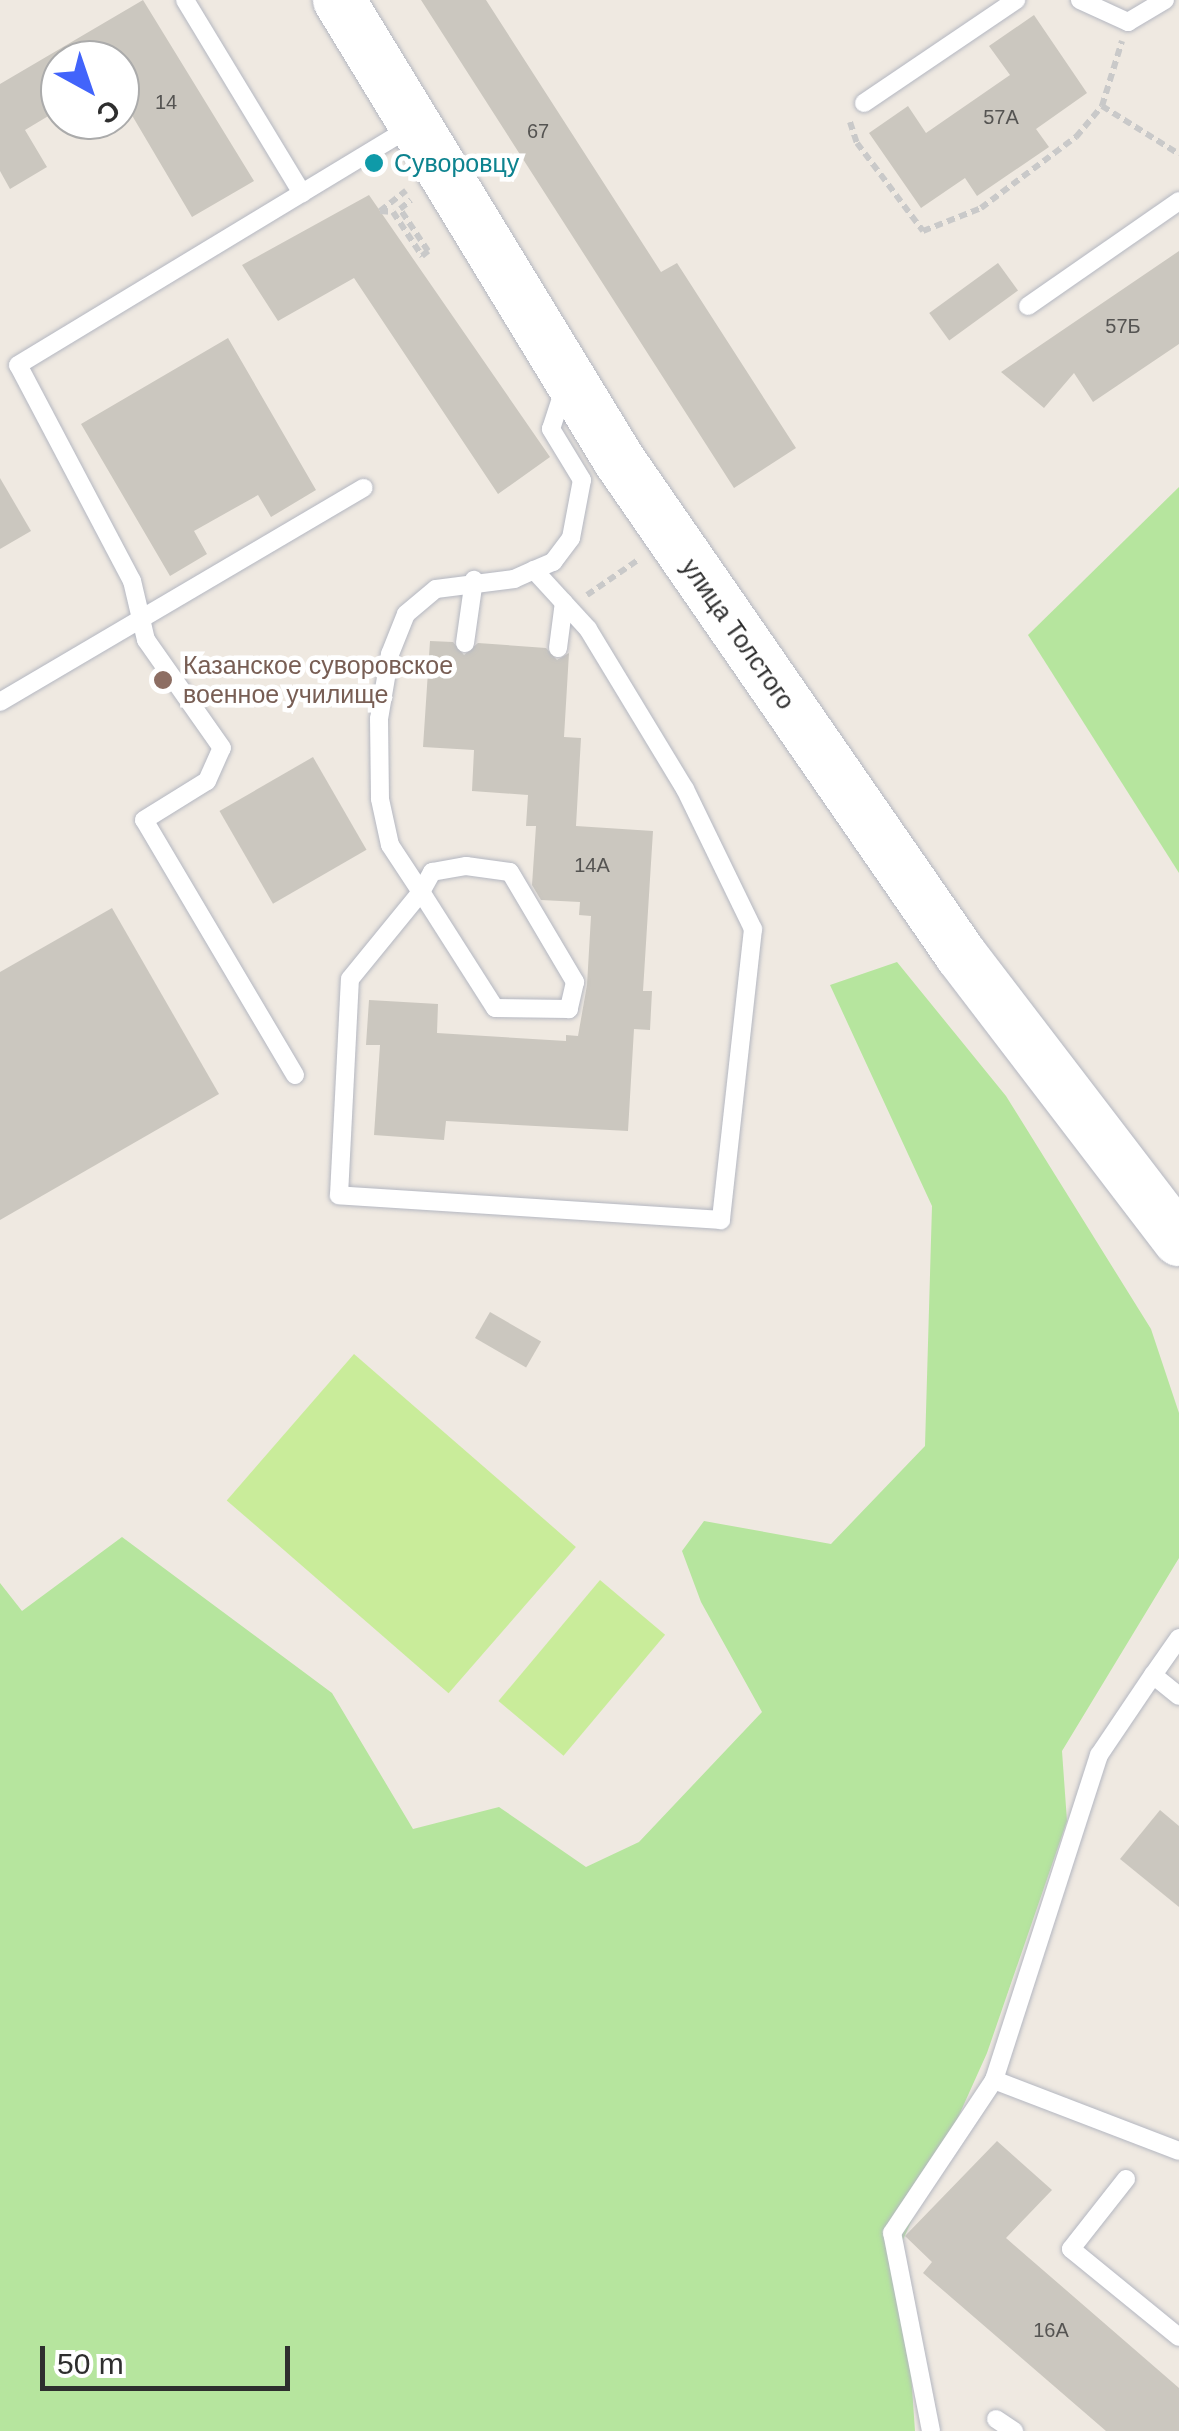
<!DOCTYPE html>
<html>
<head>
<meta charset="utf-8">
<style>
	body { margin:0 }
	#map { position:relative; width:1179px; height:2431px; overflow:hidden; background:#efe9e1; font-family:Arial,sans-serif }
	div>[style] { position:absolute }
	.green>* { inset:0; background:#b6e59e }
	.pitch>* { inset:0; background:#c9ec9a; transform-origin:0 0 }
	.building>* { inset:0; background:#cbc7bf; transform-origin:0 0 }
	.path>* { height:6px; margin-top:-3px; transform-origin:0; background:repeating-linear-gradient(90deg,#c9c9c9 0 8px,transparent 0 13px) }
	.roads { filter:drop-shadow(0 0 2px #b4b7c1) drop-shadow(0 0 2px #b4b7c1) }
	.lane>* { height:18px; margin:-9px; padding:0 9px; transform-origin:9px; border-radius:9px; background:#fff }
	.secondary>* { height:52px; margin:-26px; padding:0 26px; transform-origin:26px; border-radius:26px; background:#fff }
	.dots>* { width:28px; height:28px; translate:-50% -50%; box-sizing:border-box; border:5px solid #fff; border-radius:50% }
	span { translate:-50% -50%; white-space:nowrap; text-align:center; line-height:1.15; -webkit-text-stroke:9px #fff; paint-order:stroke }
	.number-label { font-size:20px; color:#555452 }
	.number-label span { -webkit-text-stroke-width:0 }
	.culture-label { font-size:25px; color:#0d838f }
	.left { translate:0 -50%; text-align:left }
	.street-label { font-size:25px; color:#2e2e2e }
	.education-label { font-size:25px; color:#785e54 }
	.north { position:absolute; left:40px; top:40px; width:100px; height:100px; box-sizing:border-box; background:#fff; border:2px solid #ababab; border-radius:50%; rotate:140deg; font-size:28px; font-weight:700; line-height:40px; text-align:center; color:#2e2e2e }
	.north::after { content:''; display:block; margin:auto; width:35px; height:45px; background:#4264fb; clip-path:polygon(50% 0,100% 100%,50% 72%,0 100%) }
	.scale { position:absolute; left:40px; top:2346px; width:250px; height:45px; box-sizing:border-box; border:5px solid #2e2e2e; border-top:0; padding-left:12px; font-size:30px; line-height:35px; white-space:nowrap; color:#2e2e2e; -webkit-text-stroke:8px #fff; paint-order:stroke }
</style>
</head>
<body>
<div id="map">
	<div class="green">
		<i style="clip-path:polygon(1179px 487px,1179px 873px,1028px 635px)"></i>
		<i style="clip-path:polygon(897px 962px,1006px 1096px,1151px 1329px,1179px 1413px,1179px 1558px,1062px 1751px,1067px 1821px,987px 2053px,902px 2242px,915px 2431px,0 2431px,0 1583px,22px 1611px,122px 1537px,332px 1693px,413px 1829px,499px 1807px,586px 1867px,639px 1842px,762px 1712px,701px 1602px,682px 1551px,704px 1521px,831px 1544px,925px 1446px,932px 1206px,830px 985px)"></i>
	</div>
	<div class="pitch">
		<i style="left:354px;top:1354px;width:294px;height:194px;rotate:41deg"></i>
		<i style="left:600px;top:1580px;width:85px;height:158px;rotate:40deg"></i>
	</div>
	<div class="building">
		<i style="clip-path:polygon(143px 0,254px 181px,192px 217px,120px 95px,120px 60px,60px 60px,60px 109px,25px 130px,47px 167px,10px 189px,0 171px,0 84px)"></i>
		<i style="clip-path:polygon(421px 0,486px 0,661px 272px,677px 263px,796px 448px,734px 488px)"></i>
		<i style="clip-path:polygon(1034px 15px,1087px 93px,1036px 129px,1049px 147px,977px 196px,965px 178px,921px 208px,869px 133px,908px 106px,926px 133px,1010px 75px,989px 46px)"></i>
		<i style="clip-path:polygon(369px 195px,550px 457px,498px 494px,354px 278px,278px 321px,242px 265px)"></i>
		<i style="clip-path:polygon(1179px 251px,1179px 344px,1093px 402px,1074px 373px,1044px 408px,1001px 372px)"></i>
		<i style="left:998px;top:263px;width:34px;height:85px;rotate:54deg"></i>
		<i style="clip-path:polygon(228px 338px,316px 490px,271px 517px,258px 495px,194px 531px,207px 554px,170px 576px,81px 424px)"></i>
		<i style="clip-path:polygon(0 478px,31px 531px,0 549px)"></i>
		<i style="clip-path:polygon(430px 641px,453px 642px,464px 655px,478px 643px,546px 648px,557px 660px,569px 653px,564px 737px,581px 738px,576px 826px,653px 831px,643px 991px,652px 991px,650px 1030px,634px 1029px,628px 1131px,446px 1121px,444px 1140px,374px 1135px,380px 1045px,366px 1045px,369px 1000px,438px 1004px,437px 1033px,566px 1041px,566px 1035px,578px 1036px,587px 985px,591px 916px,579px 915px,580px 902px,541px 900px,532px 885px,536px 826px,526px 826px,528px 795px,472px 791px,474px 750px,423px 747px)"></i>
		<i style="left:313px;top:757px;width:107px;height:108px;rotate:60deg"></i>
		<i style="clip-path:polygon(112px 908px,219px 1094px,0 1220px,0 972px)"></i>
		<i style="left:490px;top:1312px;width:59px;height:30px;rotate:30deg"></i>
		<i style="clip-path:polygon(1160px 1810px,1179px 1826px,1179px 1907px,1120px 1859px)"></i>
		<i style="clip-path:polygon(997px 2141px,1052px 2190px,1006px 2238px,1179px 2388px,1179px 2431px,1106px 2431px,923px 2273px,932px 2262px,905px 2236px)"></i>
	</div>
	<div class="path">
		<i style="left:1102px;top:106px;width:91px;rotate:31.9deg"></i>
		<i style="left:850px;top:122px;width:22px;rotate:72deg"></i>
		<i style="left:857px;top:143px;width:110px;rotate:53.1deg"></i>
		<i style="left:923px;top:231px;width:62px;rotate:-21.6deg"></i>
		<i style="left:981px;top:208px;width:119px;rotate:-36.8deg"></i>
		<i style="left:1076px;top:137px;width:40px;rotate:-50deg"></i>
		<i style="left:1102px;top:106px;width:68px;rotate:-72.9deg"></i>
		<i style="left:380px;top:211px;width:13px;rotate:4deg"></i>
		<i style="left:393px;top:212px;width:53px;rotate:56.6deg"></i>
		<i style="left:422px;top:256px;width:8px;rotate:-40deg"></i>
		<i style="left:428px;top:251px;width:50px;rotate:-123.7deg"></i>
		<i style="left:400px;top:209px;width:14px;rotate:-39deg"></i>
		<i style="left:380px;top:211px;width:33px;rotate:-38deg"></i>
		<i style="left:587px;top:595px;width:62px;rotate:-34.5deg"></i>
	</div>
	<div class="roads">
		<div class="lane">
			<i style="left:185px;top:0;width:226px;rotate:58.8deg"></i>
			<i style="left:1080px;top:0;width:53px;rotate:24.6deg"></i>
			<i style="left:1128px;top:22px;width:43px;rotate:-30.7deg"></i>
			<i style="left:864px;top:103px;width:184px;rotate:-34.1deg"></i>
			<i style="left:1028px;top:306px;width:184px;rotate:-34.8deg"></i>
			<i style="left:534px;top:570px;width:80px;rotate:47.5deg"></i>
			<i style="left:588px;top:629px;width:187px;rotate:58.8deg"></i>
			<i style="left:685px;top:789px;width:156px;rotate:64.1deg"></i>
			<i style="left:753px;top:929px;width:293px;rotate:96.3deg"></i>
			<i style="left:721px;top:1220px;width:383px;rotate:-176.3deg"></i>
			<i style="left:339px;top:1195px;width:216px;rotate:-87.1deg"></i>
			<i style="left:350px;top:979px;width:112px;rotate:-50.8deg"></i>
			<i style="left:421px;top:892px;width:56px;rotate:-123.4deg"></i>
			<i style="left:390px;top:845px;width:47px;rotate:-102.3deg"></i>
			<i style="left:380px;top:799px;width:80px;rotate:-90.7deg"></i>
			<i style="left:379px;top:719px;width:66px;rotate:-80.4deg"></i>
			<i style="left:390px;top:654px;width:43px;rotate:-68.2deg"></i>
			<i style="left:406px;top:614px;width:39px;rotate:-40deg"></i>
			<i style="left:436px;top:589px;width:79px;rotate:-7.3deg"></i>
			<i style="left:514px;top:579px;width:22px;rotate:-24deg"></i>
			<i style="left:534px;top:570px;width:21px;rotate:-23deg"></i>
			<i style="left:553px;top:562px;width:30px;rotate:-53deg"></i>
			<i style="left:571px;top:538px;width:59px;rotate:-79.3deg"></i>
			<i style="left:582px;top:480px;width:60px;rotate:-121.3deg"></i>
			<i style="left:551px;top:429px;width:48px;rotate:-71.9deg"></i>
			<i style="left:465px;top:643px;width:64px;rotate:-81.9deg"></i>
			<i style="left:558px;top:648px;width:46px;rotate:-82.6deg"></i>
			<i style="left:0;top:702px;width:422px;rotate:-30.5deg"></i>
			<i style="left:466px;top:866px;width:44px;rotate:7.8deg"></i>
			<i style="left:510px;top:872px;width:128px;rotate:59.4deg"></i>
			<i style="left:575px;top:982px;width:28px;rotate:103deg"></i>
			<i style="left:569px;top:1009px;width:74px;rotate:-179.2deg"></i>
			<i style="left:495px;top:1008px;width:138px;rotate:-122.5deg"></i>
			<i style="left:421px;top:892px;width:23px;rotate:-61deg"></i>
			<i style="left:432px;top:872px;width:35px;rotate:-10deg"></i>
			<i style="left:295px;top:1075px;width:296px;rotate:-120.6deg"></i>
			<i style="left:144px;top:820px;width:74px;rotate:-31.8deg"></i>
			<i style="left:207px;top:781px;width:36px;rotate:-66deg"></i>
			<i style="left:222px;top:748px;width:132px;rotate:-125.1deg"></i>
			<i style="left:146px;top:640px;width:61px;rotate:-103.3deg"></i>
			<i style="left:132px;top:581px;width:244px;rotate:-117.8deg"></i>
			<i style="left:18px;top:365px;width:458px;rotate:-31.2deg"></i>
			<i style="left:1179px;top:1638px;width:45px;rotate:125.1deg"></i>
			<i style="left:1153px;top:1675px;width:33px;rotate:39deg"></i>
			<i style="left:994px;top:2080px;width:198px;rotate:21deg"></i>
			<i style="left:1126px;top:2179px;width:89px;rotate:128.2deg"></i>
			<i style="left:1071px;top:2249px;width:139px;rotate:39.2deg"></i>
			<i style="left:996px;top:2419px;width:22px;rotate:34deg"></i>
			<i style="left:931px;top:2431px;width:202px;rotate:-101.1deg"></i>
			<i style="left:892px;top:2233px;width:184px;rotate:-56.3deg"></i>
			<i style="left:994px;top:2080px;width:342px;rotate:-72.1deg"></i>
			<i style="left:1099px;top:1755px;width:97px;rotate:-56deg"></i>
		</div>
		<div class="secondary">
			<i style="left:339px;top:0;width:539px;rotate:58.67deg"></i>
			<i style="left:619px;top:460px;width:602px;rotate:55.36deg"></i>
			<i style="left:961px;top:955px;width:359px;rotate:52.6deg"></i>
		</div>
	</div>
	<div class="dots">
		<i style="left:374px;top:163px;background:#0f9aa8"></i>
		<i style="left:163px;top:680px;background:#8d6e63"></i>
	</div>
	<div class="number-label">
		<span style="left:166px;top:102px">14</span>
		<span style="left:1001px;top:117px">57А</span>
		<span style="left:538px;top:131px">67</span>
		<span style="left:1123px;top:326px">57Б</span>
		<span style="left:592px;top:865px">14А</span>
		<span style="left:1051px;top:2330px">16А</span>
	</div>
	<div class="culture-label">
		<span class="left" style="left:394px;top:163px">Суворовцу</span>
	</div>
	<div class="street-label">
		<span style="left:738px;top:634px;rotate:55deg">улица Толстого</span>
	</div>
	<div class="education-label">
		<span class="left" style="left:183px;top:680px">Казанское суворовское<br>военное училище</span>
	</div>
	<div class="north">С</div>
	<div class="scale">50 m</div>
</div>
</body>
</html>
